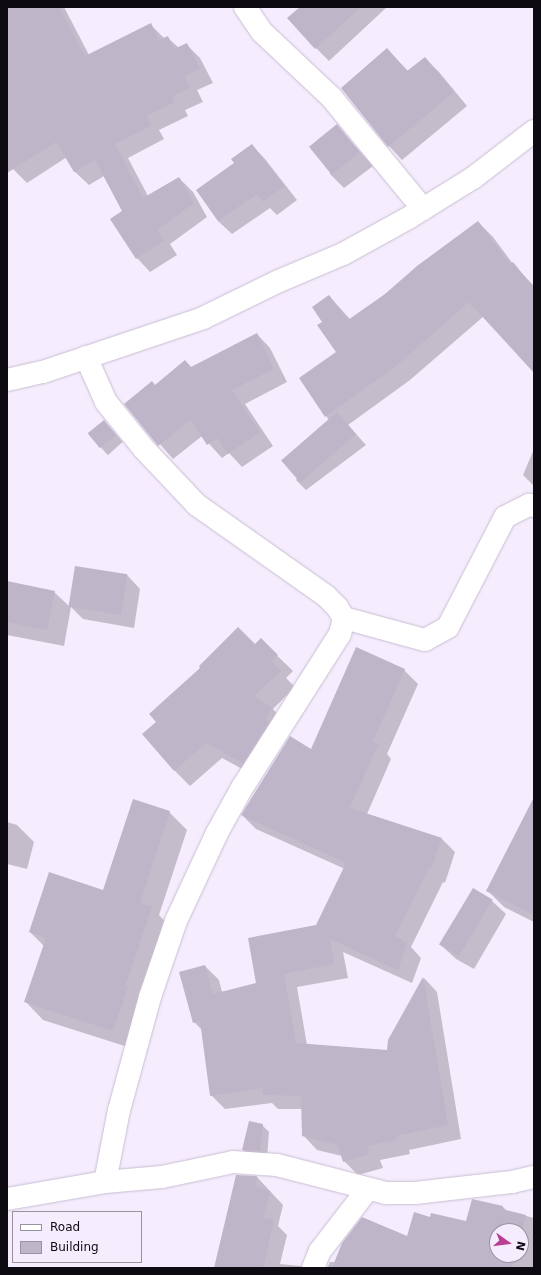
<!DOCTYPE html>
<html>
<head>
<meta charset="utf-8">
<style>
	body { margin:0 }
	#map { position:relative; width:541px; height:1275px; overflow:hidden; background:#f5ecfd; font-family:"DejaVu Sans",sans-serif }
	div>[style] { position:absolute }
	.shadow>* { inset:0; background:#0003; transform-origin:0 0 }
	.building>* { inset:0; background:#bfb5c9; transform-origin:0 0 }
	.roads { filter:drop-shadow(0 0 1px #c8bed2) drop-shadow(0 0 1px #c8bed2) }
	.minor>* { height:22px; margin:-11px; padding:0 11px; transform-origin:11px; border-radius:11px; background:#fff }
	.tertiary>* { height:22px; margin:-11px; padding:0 11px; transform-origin:11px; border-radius:11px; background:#fff }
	span { translate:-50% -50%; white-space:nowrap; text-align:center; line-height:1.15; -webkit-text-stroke:3px #f5ecfd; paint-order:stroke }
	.frame { position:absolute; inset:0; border:8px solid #0e0a11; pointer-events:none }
	.legend { position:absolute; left:12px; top:1211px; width:130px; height:52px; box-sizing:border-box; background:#f5ecfd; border:1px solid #99929f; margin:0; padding:5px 7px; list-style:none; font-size:12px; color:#0e0a11 }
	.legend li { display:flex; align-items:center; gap:8px; height:20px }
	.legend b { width:20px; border:1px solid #99929f }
	.north { position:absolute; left:489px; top:1223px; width:40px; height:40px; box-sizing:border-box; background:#f5ecfd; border:1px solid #99929f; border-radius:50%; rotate:104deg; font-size:11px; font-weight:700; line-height:16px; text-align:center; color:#0e0a11 }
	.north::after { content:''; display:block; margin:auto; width:14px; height:18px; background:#b83f93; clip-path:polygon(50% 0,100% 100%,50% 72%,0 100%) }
</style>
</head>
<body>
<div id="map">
	<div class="shadow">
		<i style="clip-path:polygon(7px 7px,64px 7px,89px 55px,150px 24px,164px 38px,167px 37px,179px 48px,186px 44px,200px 58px,213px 83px,197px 90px,203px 102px,185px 110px,188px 116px,159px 130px,164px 139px,128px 158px,148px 196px,179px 178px,193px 192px,207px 217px,170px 244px,177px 255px,150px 272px,137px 258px,123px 212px,104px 176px,89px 185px,75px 172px,67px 157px,27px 183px,13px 169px,7px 159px)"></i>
		<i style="clip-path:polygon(301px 7px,387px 7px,329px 61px,316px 48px)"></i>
		<i style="clip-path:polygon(387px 49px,409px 72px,425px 58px,439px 72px,467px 106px,402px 160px,389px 146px)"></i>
		<i style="clip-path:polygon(337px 126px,373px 166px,344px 188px,330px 174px)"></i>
		<i style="clip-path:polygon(252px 145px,265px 159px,297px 200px,277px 215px,270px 208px,232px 234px,218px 221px,197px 190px,235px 163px)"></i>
		<i style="clip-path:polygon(478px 222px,493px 237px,513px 264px,534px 286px,534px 372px,484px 316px,410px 380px,348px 425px,366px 445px,306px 490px,296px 480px,329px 420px,326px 416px,337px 352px,323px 322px,329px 296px,350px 319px,385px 295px)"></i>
		<i style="clip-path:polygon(257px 334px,270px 348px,287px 382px,245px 404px,273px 446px,242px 467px,229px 453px,222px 458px,202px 436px,173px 459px,125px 404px,156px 386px)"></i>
		<i style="left:104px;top:421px;width:28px;height:20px;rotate:48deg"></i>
		<i style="clip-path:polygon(534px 449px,534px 486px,523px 475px)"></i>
		<i style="clip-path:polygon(76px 567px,127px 575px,140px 589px,134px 628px,83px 619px,71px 607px,64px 646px,7px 635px,7px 582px,54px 592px,69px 606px)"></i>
		<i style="clip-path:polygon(261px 640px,293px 671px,286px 678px,295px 687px,273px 709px,287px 724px,259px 778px,222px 758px,190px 786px,174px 770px,255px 646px)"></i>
		<i style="clip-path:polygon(404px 670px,418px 684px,387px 754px,391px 759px,367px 814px,441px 838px,455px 852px,445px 883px,443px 882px,411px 947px,421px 958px,412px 983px,343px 952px,348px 978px,297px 987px,307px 1045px,388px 1051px,389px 1041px,424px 978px,437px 992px,461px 1139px,409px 1150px,410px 1154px,380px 1160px,383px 1168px,358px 1175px,344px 1161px,342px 1156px,317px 1150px,303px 1135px,303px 1109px,278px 1109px,272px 1103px,225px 1109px,211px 1095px,202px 1030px,194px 1022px,205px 966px,219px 980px,222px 992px,258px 984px,317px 926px,345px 869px,256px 829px,242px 815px,311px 750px)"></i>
		<i style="clip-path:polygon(534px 799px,534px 922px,504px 907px,488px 891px)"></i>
		<i style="clip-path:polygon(169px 812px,187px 830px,159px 915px,169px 926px,131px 1048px,43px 1020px,26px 1002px,44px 946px,30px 932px,104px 892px)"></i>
		<i style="clip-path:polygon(7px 822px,17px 825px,34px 842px,27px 869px,7px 864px)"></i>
		<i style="clip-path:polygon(492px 901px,506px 914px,474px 969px,456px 959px,442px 946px)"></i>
		<i style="clip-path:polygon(262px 1125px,269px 1132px,267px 1158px,250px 1157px,243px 1150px)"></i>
		<i style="clip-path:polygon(236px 1176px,257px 1177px,283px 1205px,278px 1226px,287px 1235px,280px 1264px,301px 1266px,303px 1268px,224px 1268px)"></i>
		<i style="clip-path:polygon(evenodd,473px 1200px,503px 1207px,507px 1211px,534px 1218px,534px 1268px,327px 1268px,330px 1262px,335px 1262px,408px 1237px,431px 1218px,467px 1223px,473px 1200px,497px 1231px,521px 1231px,521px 1255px,497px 1255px,497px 1231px)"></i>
	</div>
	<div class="building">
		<i style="clip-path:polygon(7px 7px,59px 7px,85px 56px,151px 23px,159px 40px,168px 36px,174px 49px,187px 43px,200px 69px,185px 76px,190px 88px,172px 97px,175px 102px,147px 116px,151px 126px,115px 144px,143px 198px,179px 177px,194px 203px,157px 230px,164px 241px,136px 259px,110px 219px,122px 211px,95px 160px,74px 172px,56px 142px,7px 173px)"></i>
		<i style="clip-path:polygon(300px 7px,361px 7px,315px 49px,287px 18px)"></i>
		<i style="clip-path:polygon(387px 48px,407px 71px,425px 57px,454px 92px,388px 147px,341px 88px)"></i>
		<i style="left:337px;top:124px;width:36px;height:36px;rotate:51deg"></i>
		<i style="clip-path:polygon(252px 144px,284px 186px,263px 202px,257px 194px,218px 221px,196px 190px,234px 163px,231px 159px)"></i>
		<i style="clip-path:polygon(478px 221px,510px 264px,513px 262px,534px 288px,534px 373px,469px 302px,396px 366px,325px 417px,299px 378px,336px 352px,317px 325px,322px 322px,312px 307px,329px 295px,348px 320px,385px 294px,417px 266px)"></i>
		<i style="clip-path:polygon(257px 333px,274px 369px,232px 390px,260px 432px,228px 454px,217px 438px,207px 445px,191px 420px,158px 446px,124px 404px,152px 381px,155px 385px,185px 360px,191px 367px)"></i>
		<i style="left:337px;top:412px;width:29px;height:74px;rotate:49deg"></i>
		<i style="left:104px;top:420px;width:19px;height:21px;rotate:51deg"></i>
		<i style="left:75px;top:566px;width:53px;height:41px;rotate:9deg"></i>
		<i style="clip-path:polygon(7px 581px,55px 591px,47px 630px,7px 622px)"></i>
		<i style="clip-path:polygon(238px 627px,255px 644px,261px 638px,278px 655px,271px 661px,281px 671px,254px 696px,272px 708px,265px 720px,269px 722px,243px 763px,206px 743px,174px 771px,142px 734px,156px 722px,149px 714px,200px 668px,199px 666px)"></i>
		<i style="clip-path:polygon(356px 647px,405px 669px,373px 741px,378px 744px,350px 808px,442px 838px,431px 869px,429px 868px,395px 936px,407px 943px,398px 970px,330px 939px,334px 964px,284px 974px,296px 1043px,387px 1050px,388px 1040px,423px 977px,448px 1125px,396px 1136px,397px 1140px,367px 1146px,369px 1154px,343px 1162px,338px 1145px,302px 1136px,301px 1096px,263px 1095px,263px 1088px,210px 1096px,200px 1021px,193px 1023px,179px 972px,205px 965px,213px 994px,256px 983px,248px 938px,316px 925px,346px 863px,241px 815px,290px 736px,311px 749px)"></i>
		<i style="clip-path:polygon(534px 797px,534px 915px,486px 891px)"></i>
		<i style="clip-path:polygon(133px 799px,170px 811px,140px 903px,152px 907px,125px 987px,128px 987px,113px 1031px,24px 1002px,46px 938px,29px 932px,49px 872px,103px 890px)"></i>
		<i style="left:473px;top:888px;width:23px;height:66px;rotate:31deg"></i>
		<i style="clip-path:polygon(249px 1121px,263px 1124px,260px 1151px,242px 1150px)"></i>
		<i style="clip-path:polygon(236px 1175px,257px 1176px,256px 1187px,270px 1191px,263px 1218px,274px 1220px,263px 1268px,214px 1268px)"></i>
		<i style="clip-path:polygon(472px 1199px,503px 1206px,502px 1209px,526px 1215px,521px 1235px,521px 1231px,497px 1231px,497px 1255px,516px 1255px,512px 1268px,332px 1268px,342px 1243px,362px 1217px,407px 1236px,414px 1212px,430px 1217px,431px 1213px,466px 1221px)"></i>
	</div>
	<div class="roads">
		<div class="minor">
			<i style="left:245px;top:7px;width:30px;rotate:56deg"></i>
			<i style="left:262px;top:32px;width:95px;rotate:43.3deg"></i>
			<i style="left:331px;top:97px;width:145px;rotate:50.6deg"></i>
			<i style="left:86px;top:357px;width:49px;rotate:66deg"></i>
			<i style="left:106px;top:402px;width:60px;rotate:51deg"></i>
			<i style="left:144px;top:449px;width:77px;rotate:46.6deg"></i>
			<i style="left:197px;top:505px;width:158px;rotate:35.2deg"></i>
			<i style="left:326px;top:596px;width:16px;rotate:45deg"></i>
			<i style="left:337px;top:607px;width:13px;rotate:58deg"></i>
			<i style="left:344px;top:618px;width:16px;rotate:104deg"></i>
			<i style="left:340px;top:634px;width:180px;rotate:122.5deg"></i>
			<i style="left:243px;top:786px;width:54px;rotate:119deg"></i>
			<i style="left:217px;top:833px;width:97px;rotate:115deg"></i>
			<i style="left:176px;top:921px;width:80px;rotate:108.9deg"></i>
			<i style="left:150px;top:997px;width:117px;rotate:105.3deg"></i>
			<i style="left:119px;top:1110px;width:73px;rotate:101deg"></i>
			<i style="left:344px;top:618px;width:84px;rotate:15.2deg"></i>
			<i style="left:425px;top:640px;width:26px;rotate:-29deg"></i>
			<i style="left:448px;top:627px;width:124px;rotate:-62.6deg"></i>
			<i style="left:505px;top:517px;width:27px;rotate:-27deg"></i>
			<i style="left:529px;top:505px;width:5px;rotate:11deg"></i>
			<i style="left:7px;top:1199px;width:99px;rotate:-9.8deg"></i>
			<i style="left:105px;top:1182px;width:57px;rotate:-5deg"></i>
			<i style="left:162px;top:1177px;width:73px;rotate:-11.9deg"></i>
			<i style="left:233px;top:1162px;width:44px;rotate:3.9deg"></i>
			<i style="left:277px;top:1165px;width:113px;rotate:14.4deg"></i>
			<i style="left:386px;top:1193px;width:29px"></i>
			<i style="left:415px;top:1193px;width:98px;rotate:-6.5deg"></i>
			<i style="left:512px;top:1182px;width:23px;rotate:-13deg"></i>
			<i style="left:313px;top:1268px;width:18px;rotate:-68deg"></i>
			<i style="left:320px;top:1251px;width:78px;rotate:-52.3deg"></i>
		</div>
		<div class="tertiary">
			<i style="left:7px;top:380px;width:37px;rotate:-13deg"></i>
			<i style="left:43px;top:372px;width:169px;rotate:-18.6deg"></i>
			<i style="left:203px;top:318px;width:85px;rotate:-26deg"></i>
			<i style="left:279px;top:281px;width:69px;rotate:-22.9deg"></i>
			<i style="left:343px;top:254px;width:77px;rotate:-28.9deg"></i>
			<i style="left:410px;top:217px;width:74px;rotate:-31.8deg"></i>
			<i style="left:473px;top:178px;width:77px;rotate:-37.6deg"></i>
		</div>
	</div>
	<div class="frame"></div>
	<ul class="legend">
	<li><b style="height:5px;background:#fff"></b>Road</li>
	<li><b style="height:11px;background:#bfb5c9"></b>Building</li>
	</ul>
	<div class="north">N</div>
</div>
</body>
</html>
